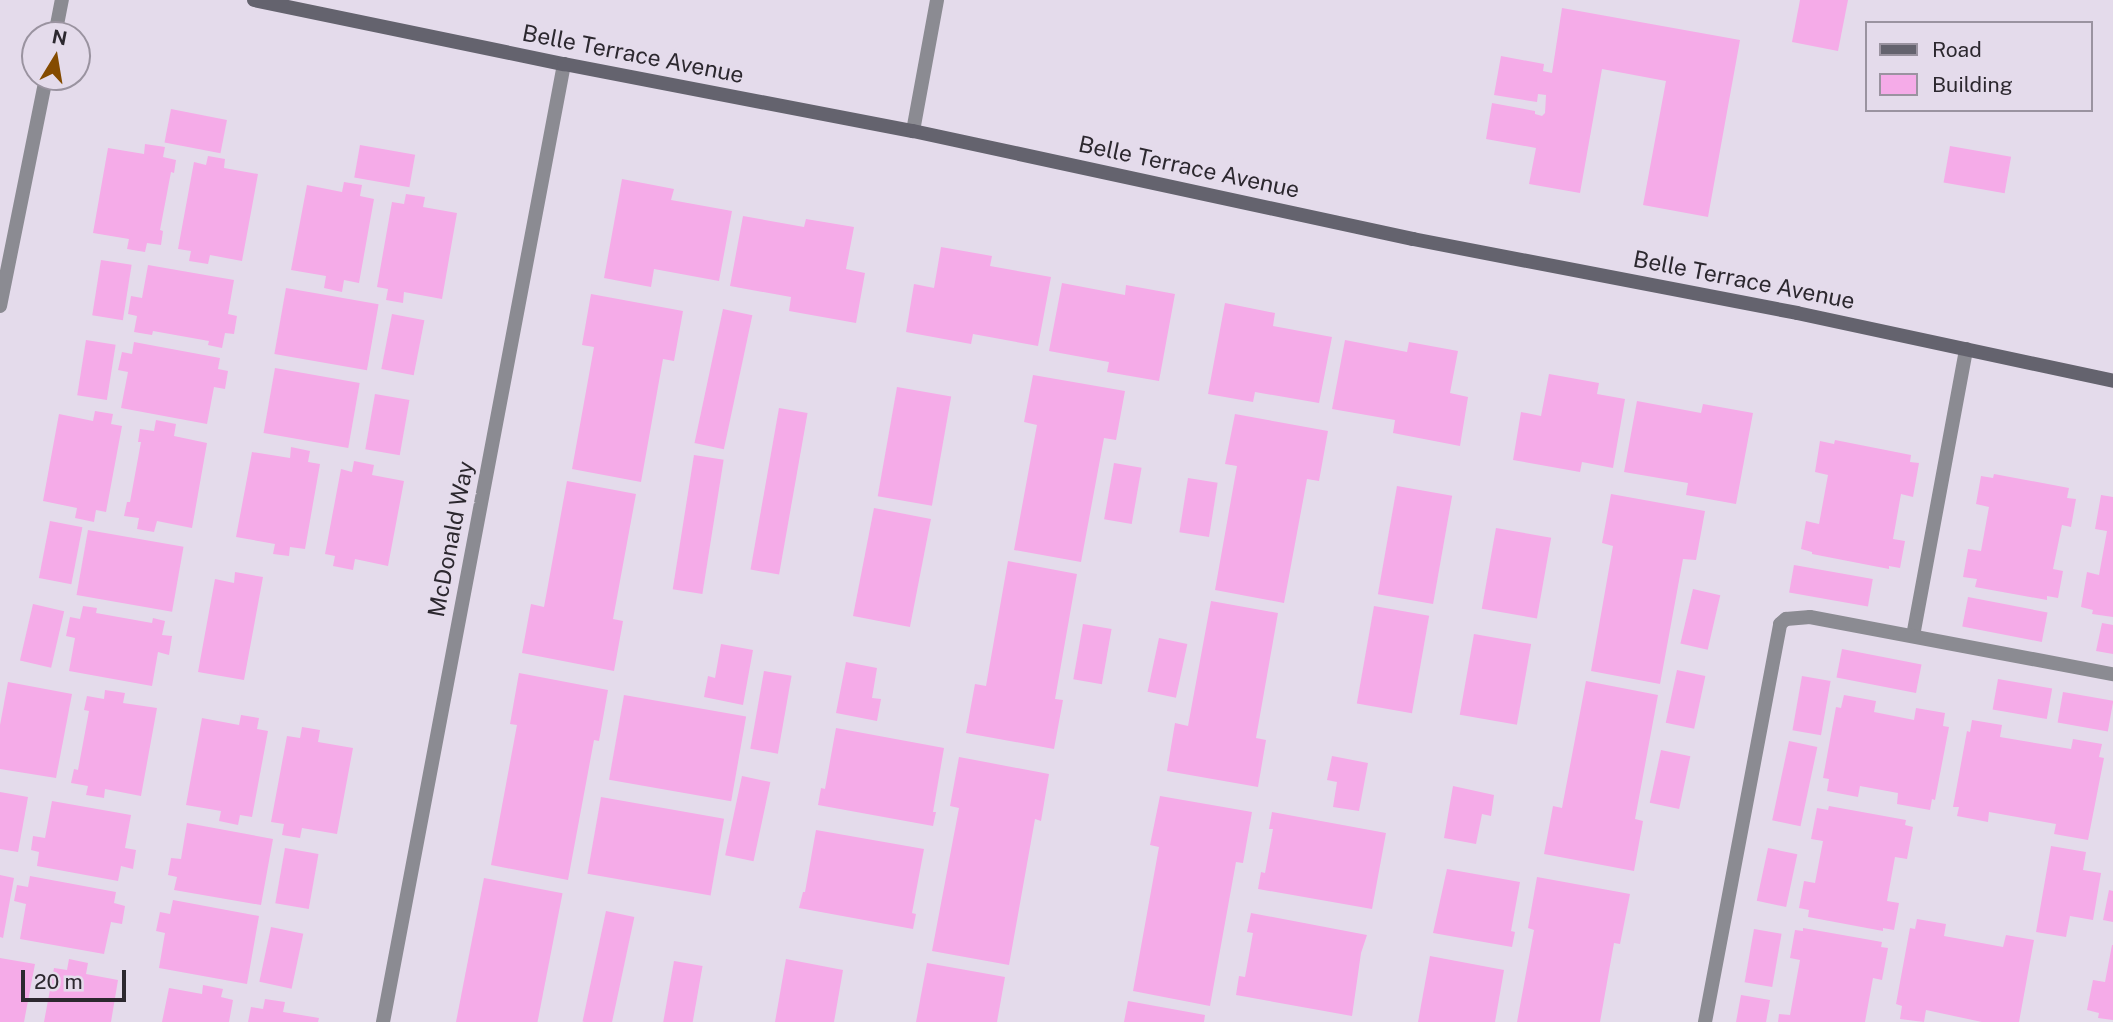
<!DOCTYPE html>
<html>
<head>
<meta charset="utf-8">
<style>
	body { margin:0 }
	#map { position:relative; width:2113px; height:1022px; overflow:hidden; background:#e4dbeb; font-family:"Public Sans",sans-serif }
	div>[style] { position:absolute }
	.building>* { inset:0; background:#f5abe8; transform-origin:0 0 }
	.street>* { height:14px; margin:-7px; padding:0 7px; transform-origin:7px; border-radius:7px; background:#8b8b92 }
	.secondary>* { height:14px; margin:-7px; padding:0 7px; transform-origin:7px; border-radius:7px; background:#64636e }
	span { translate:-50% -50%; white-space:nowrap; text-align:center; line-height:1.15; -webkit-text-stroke:7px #e4dbeb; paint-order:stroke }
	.street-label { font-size:23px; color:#2c282f }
	.legend { position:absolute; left:1865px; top:21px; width:228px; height:91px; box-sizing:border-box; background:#e4dbeb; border:2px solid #9a93a0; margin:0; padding:9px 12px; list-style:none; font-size:21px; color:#2c282f }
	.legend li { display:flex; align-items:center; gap:14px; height:35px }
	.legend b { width:35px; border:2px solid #9a93a0 }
	.north { position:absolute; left:21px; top:21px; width:70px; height:70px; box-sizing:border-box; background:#e4dbeb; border:2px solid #9a93a0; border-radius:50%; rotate:11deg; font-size:19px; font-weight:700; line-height:28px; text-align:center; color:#2c282f }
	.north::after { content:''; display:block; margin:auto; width:24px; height:32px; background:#844b00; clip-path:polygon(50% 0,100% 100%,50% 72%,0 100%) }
	.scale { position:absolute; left:21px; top:970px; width:105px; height:32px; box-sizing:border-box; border:4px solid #2c282f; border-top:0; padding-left:9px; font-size:21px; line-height:24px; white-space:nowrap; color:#2c282f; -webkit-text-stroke:5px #e4dbeb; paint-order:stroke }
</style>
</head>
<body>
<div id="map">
	<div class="building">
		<i style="clip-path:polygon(1800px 0,1848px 0,1838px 51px,1792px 42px)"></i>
		<i style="clip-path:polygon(1562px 8px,1740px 40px,1708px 217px,1643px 205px,1666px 81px,1602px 69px,1580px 193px,1529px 184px,1536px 148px,1486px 139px,1492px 103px,1535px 111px,1535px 114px,1542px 116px,1545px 113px,1546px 95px,1538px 94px,1537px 102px,1494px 95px,1501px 56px,1544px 64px,1543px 71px,1552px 73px)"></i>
		<i style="left:171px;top:109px;width:57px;height:34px;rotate:11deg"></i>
		<i style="clip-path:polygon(145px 144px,165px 147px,163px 157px,176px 160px,174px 173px,171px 172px,160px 230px,163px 231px,161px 245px,147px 243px,145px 252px,127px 249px,129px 239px,93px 233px,108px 148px,144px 154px)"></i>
		<i style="left:360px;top:145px;width:56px;height:33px;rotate:10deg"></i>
		<i style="left:1950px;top:146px;width:62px;height:37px;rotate:10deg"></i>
		<i style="clip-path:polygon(208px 156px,225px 159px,224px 168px,258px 174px,242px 261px,210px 255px,208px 264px,189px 261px,191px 251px,178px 249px,194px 162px,206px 165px)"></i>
		<i style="clip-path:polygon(622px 179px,674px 189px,671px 200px,732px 211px,719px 281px,654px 269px,651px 287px,604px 278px)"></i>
		<i style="clip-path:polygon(344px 182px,362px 185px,360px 196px,374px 199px,359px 283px,344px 280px,342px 292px,324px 288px,326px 276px,291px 270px,307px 185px,342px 192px)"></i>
		<i style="clip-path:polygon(406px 194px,425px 197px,423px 207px,457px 213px,442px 299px,404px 292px,403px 303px,386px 300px,388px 289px,377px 287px,392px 202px,404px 204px)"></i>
		<i style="clip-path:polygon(743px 216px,804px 227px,806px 219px,854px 227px,846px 269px,865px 273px,856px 323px,789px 311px,791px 297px,730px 286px)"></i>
		<i style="clip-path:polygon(941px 247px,992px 256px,990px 266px,1051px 277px,1038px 346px,973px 334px,971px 344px,906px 332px,914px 284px,934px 288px)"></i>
		<i style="left:101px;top:260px;width:31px;height:56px;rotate:9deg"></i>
		<i style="clip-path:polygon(148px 265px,234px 280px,228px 314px,237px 316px,234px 334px,225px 333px,222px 348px,208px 345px,209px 341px,153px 331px,152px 335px,134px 332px,137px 316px,128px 314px,131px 296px,142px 298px)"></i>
		<i style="clip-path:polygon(1062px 283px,1125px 295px,1126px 285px,1175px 294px,1159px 381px,1107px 372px,1109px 362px,1049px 351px)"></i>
		<i style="left:286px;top:288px;width:94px;height:67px;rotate:10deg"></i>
		<i style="clip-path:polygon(591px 294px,683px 311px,674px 361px,663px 359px,641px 482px,572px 469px,594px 347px,582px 345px)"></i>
		<i style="clip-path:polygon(1225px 303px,1275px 313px,1273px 326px,1332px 337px,1319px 403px,1255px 392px,1253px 402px,1208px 394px)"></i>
		<i style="left:723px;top:309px;width:30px;height:137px;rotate:12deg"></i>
		<i style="left:392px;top:314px;width:33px;height:56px;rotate:11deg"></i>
		<i style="left:86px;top:340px;width:30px;height:56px;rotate:9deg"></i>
		<i style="clip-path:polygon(1345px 340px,1407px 352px,1409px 342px,1458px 351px,1450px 393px,1468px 397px,1460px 446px,1393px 433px,1395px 420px,1332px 409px)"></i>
		<i style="clip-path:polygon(134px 342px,220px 358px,218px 369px,228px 371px,225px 389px,214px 387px,207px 424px,121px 408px,128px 372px,118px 370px,122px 352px,132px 354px)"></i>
		<i style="left:275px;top:368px;width:86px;height:66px;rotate:10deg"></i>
		<i style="clip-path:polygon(1549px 374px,1599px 383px,1597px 394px,1625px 399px,1613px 468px,1582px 462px,1580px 472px,1513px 460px,1521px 412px,1541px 416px)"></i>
		<i style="clip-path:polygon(1033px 375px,1125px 391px,1116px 440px,1104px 438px,1081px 562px,1014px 550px,1037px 425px,1024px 422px)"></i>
		<i style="left:897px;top:387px;width:55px;height:111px;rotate:10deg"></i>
		<i style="left:375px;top:394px;width:35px;height:56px;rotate:10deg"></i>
		<i style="clip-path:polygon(1637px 401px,1701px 413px,1703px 404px,1753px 413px,1736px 504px,1686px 495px,1688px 483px,1624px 472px)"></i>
		<i style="left:779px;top:408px;width:29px;height:164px;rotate:10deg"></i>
		<i style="clip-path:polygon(95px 411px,113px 414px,111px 424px,122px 426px,106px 512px,96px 510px,94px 522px,75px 518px,77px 508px,43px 501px,59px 414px,93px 421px)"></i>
		<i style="clip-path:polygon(1235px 414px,1328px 431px,1319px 481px,1307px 479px,1284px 603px,1215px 590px,1237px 466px,1225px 464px)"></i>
		<i style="clip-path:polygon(156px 420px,176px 424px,174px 436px,207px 443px,192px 528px,157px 521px,154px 532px,137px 529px,139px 518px,124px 516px,127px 502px,130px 502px,141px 442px,138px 442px,140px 429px,154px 431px)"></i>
		<i style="clip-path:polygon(1835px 440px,1911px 455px,1910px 462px,1919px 463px,1913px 497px,1901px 494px,1893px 539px,1905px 541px,1900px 568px,1889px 566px,1889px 569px,1812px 554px,1812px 552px,1801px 549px,1806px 521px,1819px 524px,1828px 475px,1815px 472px,1820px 441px,1834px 444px)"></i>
		<i style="clip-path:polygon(291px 447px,310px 451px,308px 462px,320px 464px,305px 549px,290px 547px,289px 556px,273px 554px,275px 544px,236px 537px,252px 452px,290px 458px)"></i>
		<i style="left:694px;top:455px;width:30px;height:136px;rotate:9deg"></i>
		<i style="clip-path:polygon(354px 461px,374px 465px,372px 475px,404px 481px,388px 566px,355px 559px,353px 570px,333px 566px,335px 556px,325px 554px,341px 469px,352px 472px)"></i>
		<i style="left:1114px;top:463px;width:28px;height:57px;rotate:10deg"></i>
		<i style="clip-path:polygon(1994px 474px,2069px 488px,2067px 498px,2076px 499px,2071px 527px,2062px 525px,2053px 569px,2063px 571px,2058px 598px,2047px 596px,2047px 600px,1975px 587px,1977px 579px,1963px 577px,1968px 549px,1981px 551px,1989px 507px,1976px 504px,1981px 476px,1993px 478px)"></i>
		<i style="left:1188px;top:478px;width:30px;height:55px;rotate:9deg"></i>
		<i style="clip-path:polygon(567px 481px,636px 494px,613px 619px,623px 621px,614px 671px,522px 653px,531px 604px,544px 607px)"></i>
		<i style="left:1397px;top:486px;width:56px;height:110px;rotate:10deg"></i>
		<i style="clip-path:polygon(1611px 494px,1705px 511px,1696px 560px,1683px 559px,1660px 684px,1591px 671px,1613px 546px,1602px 543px)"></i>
		<i style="clip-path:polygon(2101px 495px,2113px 497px,2113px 617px,2092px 614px,2093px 610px,2081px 607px,2087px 572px,2099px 575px,2107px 531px,2095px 529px)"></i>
		<i style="left:874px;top:508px;width:58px;height:110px;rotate:11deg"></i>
		<i style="left:50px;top:521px;width:33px;height:58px;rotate:11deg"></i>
		<i style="left:1496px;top:528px;width:56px;height:82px;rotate:10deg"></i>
		<i style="left:88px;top:530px;width:97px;height:66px;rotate:10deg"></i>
		<i style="clip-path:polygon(1008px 561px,1077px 574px,1055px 699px,1063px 700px,1054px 749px,966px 733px,975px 684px,986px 686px)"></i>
		<i style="left:1794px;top:565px;width:80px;height:28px;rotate:10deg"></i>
		<i style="clip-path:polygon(235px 572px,263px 577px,244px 680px,198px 672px,215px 579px,234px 583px)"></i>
		<i style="left:1693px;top:589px;width:28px;height:56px;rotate:13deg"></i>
		<i style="left:1968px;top:597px;width:81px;height:30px;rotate:11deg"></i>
		<i style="clip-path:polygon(1211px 601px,1278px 613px,1256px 738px,1266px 740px,1258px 787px,1167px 771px,1175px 723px,1188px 726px)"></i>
		<i style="left:33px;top:604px;width:32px;height:58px;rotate:13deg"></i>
		<i style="clip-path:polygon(83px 606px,97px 608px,96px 613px,152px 623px,153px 618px,165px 621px,162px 635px,172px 636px,169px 655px,158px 652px,152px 686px,69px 671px,75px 638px,66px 636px,70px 617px,80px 619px)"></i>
		<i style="left:1374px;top:606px;width:56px;height:99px;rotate:10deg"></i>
		<i style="clip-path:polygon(2102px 623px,2113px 625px,2113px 654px,2096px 651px)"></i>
		<i style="left:1083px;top:624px;width:29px;height:56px;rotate:10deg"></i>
		<i style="left:1474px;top:634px;width:58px;height:82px;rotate:10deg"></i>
		<i style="left:1159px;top:638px;width:29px;height:55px;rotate:12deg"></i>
		<i style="clip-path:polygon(721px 644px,753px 650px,743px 705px,704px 697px,708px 676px,715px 678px)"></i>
		<i style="left:1842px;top:649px;width:81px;height:29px;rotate:11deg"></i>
		<i style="clip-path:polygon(846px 662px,877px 668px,872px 698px,881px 699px,877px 721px,836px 713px)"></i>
		<i style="left:1677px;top:670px;width:29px;height:54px;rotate:12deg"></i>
		<i style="left:764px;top:671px;width:28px;height:79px;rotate:10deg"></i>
		<i style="clip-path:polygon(519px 673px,608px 690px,599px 741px,594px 740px,568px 880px,491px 865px,517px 725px,510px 724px)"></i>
		<i style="left:1802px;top:676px;width:29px;height:55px;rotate:10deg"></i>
		<i style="left:1998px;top:679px;width:55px;height:31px;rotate:10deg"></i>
		<i style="clip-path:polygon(1586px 681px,1658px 695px,1635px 819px,1643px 821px,1634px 871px,1544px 854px,1553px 806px,1562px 808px)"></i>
		<i style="clip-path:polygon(8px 682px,72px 694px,56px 778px,0 769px,0 725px)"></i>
		<i style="clip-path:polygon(105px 690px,125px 693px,123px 703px,157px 708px,141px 796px,105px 789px,104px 798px,86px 795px,88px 786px,71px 783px,74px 769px,78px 770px,89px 711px,84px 710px,87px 696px,104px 699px)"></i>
		<i style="left:2063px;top:692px;width:51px;height:31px;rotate:10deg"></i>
		<i style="left:624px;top:695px;width:124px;height:86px;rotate:10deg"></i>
		<i style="clip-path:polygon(1844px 695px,1876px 701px,1874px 712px,1914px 720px,1916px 708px,1945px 713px,1943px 726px,1949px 727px,1935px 800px,1932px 799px,1930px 810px,1897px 804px,1898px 793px,1860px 786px,1858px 797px,1827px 791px,1829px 779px,1823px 778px,1836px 707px,1841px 708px)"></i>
		<i style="clip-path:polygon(241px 715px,259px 718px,257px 729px,268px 731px,252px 817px,240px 815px,238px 825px,219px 821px,221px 811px,186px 805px,202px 718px,239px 725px)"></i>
		<i style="clip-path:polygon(1972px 720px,2002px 725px,2000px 737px,2071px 749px,2073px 739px,2102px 744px,2099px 757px,2104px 758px,2088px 840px,2054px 834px,2056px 824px,1989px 812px,1988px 822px,1957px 816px,1959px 807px,1953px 807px,1967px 731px,1970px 732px)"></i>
		<i style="clip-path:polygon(302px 727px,320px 730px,318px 742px,353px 748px,337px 834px,302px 828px,300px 838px,282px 835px,284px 824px,271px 822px,287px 736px,300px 738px)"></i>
		<i style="clip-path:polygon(836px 728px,944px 748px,933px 812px,936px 812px,933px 826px,818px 805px,821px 788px,825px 789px)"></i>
		<i style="left:1789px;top:741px;width:29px;height:81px;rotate:12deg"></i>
		<i style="left:1661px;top:750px;width:30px;height:54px;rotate:12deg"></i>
		<i style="clip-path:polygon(1332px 756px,1368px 763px,1359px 811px,1333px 807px,1337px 782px,1327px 780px)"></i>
		<i style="clip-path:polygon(959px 757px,1049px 774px,1041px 821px,1035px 819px,1009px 965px,932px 951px,959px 808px,950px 806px)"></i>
		<i style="left:742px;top:776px;width:29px;height:81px;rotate:12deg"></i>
		<i style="clip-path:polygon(1453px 786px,1494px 795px,1491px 816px,1482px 814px,1476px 844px,1444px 838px)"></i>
		<i style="clip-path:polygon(0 792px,28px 797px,18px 852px,0 849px)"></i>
		<i style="clip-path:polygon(1160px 796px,1252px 812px,1243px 863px,1236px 862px,1210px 1006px,1133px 991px,1159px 847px,1150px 845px)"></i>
		<i style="left:601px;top:797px;width:125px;height:78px;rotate:10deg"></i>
		<i style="clip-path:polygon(52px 801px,131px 815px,125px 848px,136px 850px,133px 869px,121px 866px,118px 881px,37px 866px,39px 852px,31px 850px,33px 836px,45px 838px)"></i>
		<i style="clip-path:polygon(1829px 806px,1906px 820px,1905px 825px,1913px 827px,1907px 859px,1895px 857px,1887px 901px,1899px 903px,1894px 930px,1883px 928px,1883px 931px,1808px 917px,1809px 910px,1799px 908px,1804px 881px,1815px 883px,1823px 841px,1811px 839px,1817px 808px,1828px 810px)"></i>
		<i style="clip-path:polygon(1272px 812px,1386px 833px,1372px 909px,1258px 889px,1261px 872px,1265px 873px,1273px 829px,1269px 829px)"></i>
		<i style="clip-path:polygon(187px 823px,273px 839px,261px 905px,174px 890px,177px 877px,168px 875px,171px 858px,181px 859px)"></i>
		<i style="clip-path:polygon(816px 830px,924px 849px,912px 913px,916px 914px,913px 929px,799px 908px,803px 892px,805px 892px)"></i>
		<i style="clip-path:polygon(2051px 846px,2086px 852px,2083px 870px,2101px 873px,2093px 920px,2070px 916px,2066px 937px,2036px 932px)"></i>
		<i style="left:285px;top:848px;width:34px;height:56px;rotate:10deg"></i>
		<i style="left:1768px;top:848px;width:30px;height:54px;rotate:12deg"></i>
		<i style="clip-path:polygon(1447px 869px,1520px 882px,1511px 931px,1515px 932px,1512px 947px,1433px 933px)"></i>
		<i style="clip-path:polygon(0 875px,14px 878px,3px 938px,0 937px)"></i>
		<i style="clip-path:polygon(30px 876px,116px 892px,114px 903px,125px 906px,122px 924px,111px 922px,104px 954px,20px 939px,26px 904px,14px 901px,17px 885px,28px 887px)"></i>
		<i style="clip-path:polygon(1537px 877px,1630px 894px,1620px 944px,1614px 943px,1600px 1022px,1517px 1022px,1534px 930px,1528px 928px)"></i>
		<i style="left:484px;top:878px;width:80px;height:147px;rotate:11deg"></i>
		<i style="clip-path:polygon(2109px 890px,2113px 891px,2113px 922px,2103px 920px)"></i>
		<i style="clip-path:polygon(173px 900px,259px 916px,247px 984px,159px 968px,165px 933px,156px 931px,160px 912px,170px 914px)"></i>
		<i style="left:606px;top:911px;width:29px;height:113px;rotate:12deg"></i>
		<i style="clip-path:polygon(1251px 913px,1367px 935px,1361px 953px,1352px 1016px,1236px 995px,1239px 976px,1245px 977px,1253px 933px,1247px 932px)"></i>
		<i style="clip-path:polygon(1917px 919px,1946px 924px,1944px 936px,2003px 947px,2006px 935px,2034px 940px,2019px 1022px,1982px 1022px,1926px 1010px,1924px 1022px,1900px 1019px,1902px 1006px,1896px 1004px,1910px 928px,1915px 929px)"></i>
		<i style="left:271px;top:927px;width:33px;height:56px;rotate:12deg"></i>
		<i style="clip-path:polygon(1803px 928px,1882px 942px,1881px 947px,1888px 948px,1882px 980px,1873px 978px,1865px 1022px,1778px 1022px,1779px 1014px,1790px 1015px,1800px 960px,1790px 958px,1795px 930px,1803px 931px)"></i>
		<i style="left:1754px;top:929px;width:28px;height:54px;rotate:10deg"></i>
		<i style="clip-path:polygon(2112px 945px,2113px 945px,2113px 1020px,2098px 1018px,2099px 1013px,2087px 1010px,2093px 980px,2105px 982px)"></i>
		<i style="clip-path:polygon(1430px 956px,1504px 970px,1495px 1022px,1418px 1022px)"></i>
		<i style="clip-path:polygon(0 958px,35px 964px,24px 1022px,0 1022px)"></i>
		<i style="clip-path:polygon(69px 959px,88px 963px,86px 974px,118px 980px,111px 1022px,44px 1022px,54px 968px,67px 970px)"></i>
		<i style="clip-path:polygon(786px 959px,843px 970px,834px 1022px,775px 1022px)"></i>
		<i style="left:674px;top:961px;width:29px;height:62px;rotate:10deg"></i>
		<i style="clip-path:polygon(927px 963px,1005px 977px,997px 1022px,916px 1022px)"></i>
		<i style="clip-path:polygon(203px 985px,223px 989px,221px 997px,233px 1000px,229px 1022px,162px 1022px,169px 988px,202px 994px)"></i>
		<i style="clip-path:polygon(1741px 995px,1770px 1000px,1766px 1022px,1736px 1022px)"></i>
		<i style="clip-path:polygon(265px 999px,285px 1002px,283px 1012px,319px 1018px,318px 1022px,248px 1022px,251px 1007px,263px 1009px)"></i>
		<i style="clip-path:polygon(1128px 1001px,1205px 1015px,1204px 1022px,1124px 1022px)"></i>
	</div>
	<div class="street">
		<i style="left:55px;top:35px;width:36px;rotate:-79deg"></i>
		<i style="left:913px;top:131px;width:133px;rotate:-79.6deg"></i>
		<i style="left:0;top:306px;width:234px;rotate:-78.6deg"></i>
		<i style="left:1913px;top:636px;width:292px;rotate:-79.5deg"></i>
		<i style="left:383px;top:1022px;width:975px;rotate:-79.3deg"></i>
		<i style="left:1705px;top:1022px;width:405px;rotate:-79.3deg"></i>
		<i style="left:1780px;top:624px;width:8px;rotate:-40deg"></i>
		<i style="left:1786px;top:619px;width:24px;rotate:-5deg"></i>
		<i style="left:1810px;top:617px;width:308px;rotate:10.7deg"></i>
	</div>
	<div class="secondary">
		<i style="left:254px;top:0;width:317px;rotate:11.7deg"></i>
		<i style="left:564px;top:64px;width:355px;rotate:10.9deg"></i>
		<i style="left:913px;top:131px;width:512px;rotate:12.19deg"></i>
		<i style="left:1413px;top:239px;width:391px;rotate:10.9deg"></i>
		<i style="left:1797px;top:313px;width:323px;rotate:12.1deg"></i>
	</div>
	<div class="street-label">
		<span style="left:633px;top:54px;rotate:11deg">Belle Terrace Avenue</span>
		<span style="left:1189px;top:167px;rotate:12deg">Belle Terrace Avenue</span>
		<span style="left:1744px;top:280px;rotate:11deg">Belle Terrace Avenue</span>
		<span style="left:451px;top:539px;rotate:-79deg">McDonald Way</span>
	</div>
	<ul class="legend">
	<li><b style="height:9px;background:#64636e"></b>Road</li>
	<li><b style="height:19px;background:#f5abe8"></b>Building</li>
	</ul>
	<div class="north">N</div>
	<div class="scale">20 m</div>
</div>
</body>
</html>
